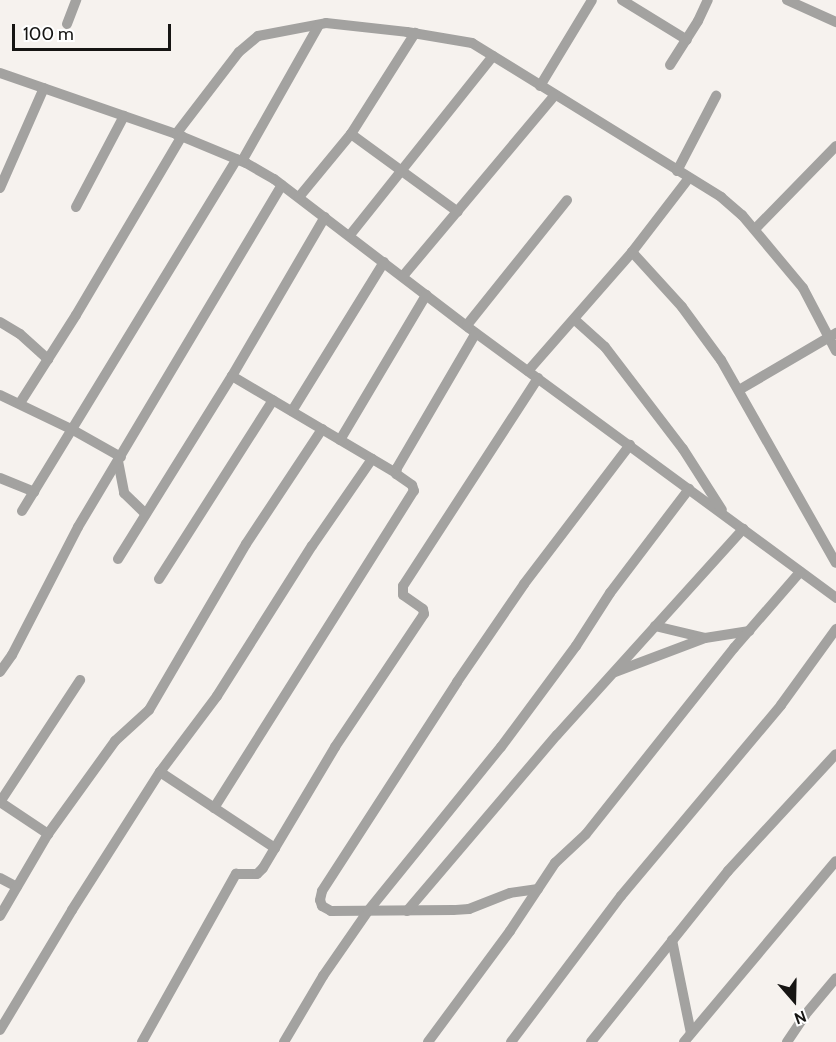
<!DOCTYPE html>
<html>
<head>
<meta charset="utf-8">
<style>
	body { margin:0 }
	#map { position:relative; width:836px; height:1042px; overflow:hidden; background:#f6f2ee; font-family:Cabin,sans-serif }
	div>[style] { position:absolute }
	.street>* { height:10px; margin:-5px; padding:0 5px; transform-origin:5px; border-radius:5px; background:#a3a2a0 }
	span { translate:-50% -50%; white-space:nowrap; text-align:center; line-height:1.15; -webkit-text-stroke:6px #fff; paint-order:stroke }
	.north { position:absolute; left:764px; top:970px; width:60px; height:60px; -webkit-text-stroke:4px #fff; paint-order:stroke; rotate:160deg; font-size:16px; font-weight:700; line-height:24px; text-align:center; color:#161513 }
	.north::after { content:''; display:block; margin:auto; width:21px; height:27px; background:#161513; clip-path:polygon(50% 0,100% 100%,50% 72%,0 100%) }
	.scale { position:absolute; left:12px; top:24px; width:159px; height:27px; box-sizing:border-box; border:3px solid #161513; border-top:0; padding-left:8px; font-size:18px; line-height:21px; white-space:nowrap; color:#161513; -webkit-text-stroke:4px #fff; paint-order:stroke }
</style>
</head>
<body>
<div id="map">
	<div class="street">
		<i style="left:622px;top:0;width:76px;rotate:31.6deg"></i>
		<i style="left:787px;top:0;width:54px;rotate:24.2deg"></i>
		<i style="left:67px;top:24px;width:26px;rotate:-69deg"></i>
		<i style="left:670px;top:65px;width:52px;rotate:-57.5deg"></i>
		<i style="left:698px;top:21px;width:23px;rotate:-65deg"></i>
		<i style="left:0;top:73px;width:186px;rotate:19.1deg"></i>
		<i style="left:176px;top:134px;width:76px;rotate:22.5deg"></i>
		<i style="left:246px;top:163px;width:32px;rotate:30deg"></i>
		<i style="left:274px;top:179px;width:245px;rotate:37.4deg"></i>
		<i style="left:469px;top:328px;width:456px;rotate:36.3deg"></i>
		<i style="left:540px;top:86px;width:100px;rotate:-58.8deg"></i>
		<i style="left:176px;top:134px;width:103px;rotate:-52.5deg"></i>
		<i style="left:239px;top:52px;width:25px;rotate:-40deg"></i>
		<i style="left:258px;top:36px;width:69px;rotate:-10.8deg"></i>
		<i style="left:326px;top:23px;width:81px;rotate:6.3deg"></i>
		<i style="left:407px;top:32px;width:66px;rotate:9.6deg"></i>
		<i style="left:472px;top:43px;width:293px;rotate:31.7deg"></i>
		<i style="left:721px;top:197px;width:28px;rotate:41deg"></i>
		<i style="left:742px;top:215px;width:95px;rotate:50.1deg"></i>
		<i style="left:803px;top:288px;width:71px;rotate:62.4deg"></i>
		<i style="left:351px;top:134px;width:132px;rotate:36.1deg"></i>
		<i style="left:242px;top:161px;width:156px;rotate:-60.5deg"></i>
		<i style="left:677px;top:171px;width:85px;rotate:-62.5deg"></i>
		<i style="left:0;top:188px;width:109px;rotate:-66.3deg"></i>
		<i style="left:299px;top:197px;width:82px;rotate:-50.5deg"></i>
		<i style="left:351px;top:134px;width:120px;rotate:-57.6deg"></i>
		<i style="left:76px;top:207px;width:103px;rotate:-62.2deg"></i>
		<i style="left:755px;top:229px;width:116px;rotate:-45.7deg"></i>
		<i style="left:350px;top:235px;width:229px;rotate:-51.4deg"></i>
		<i style="left:632px;top:252px;width:74px;rotate:47.7deg"></i>
		<i style="left:682px;top:307px;width:66px;rotate:53.7deg"></i>
		<i style="left:721px;top:360px;width:233px;rotate:60.5deg"></i>
		<i style="left:403px;top:276px;width:236px;rotate:-50deg"></i>
		<i style="left:575px;top:320px;width:40px;rotate:42deg"></i>
		<i style="left:605px;top:347px;width:128px;rotate:52.6deg"></i>
		<i style="left:683px;top:449px;width:72px;rotate:57.4deg"></i>
		<i style="left:0;top:322px;width:23px;rotate:31deg"></i>
		<i style="left:20px;top:334px;width:38px;rotate:42deg"></i>
		<i style="left:467px;top:325px;width:160px;rotate:-51.3deg"></i>
		<i style="left:528px;top:371px;width:158px;rotate:-48.8deg"></i>
		<i style="left:632px;top:252px;width:93px;rotate:-52.4deg"></i>
		<i style="left:232px;top:376px;width:191px;rotate:30.6deg"></i>
		<i style="left:739px;top:390px;width:113px;rotate:-30.4deg"></i>
		<i style="left:0;top:395px;width:81px;rotate:25.6deg"></i>
		<i style="left:73px;top:430px;width:55px;rotate:29.4deg"></i>
		<i style="left:20px;top:403px;width:104px;rotate:-57.5deg"></i>
		<i style="left:76px;top:315px;width:208px;rotate:-59.4deg"></i>
		<i style="left:292px;top:411px;width:175px;rotate:-58.3deg"></i>
		<i style="left:340px;top:440px;width:169px;rotate:-59.3deg"></i>
		<i style="left:118px;top:461px;width:33px;rotate:79deg"></i>
		<i style="left:124px;top:493px;width:30px;rotate:44deg"></i>
		<i style="left:0;top:478px;width:37px;rotate:22deg"></i>
		<i style="left:22px;top:511px;width:412px;rotate:-58.6deg"></i>
		<i style="left:118px;top:559px;width:216px;rotate:-58.1deg"></i>
		<i style="left:232px;top:376px;width:184px;rotate:-59.7deg"></i>
		<i style="left:159px;top:579px;width:212px;rotate:-57.5deg"></i>
		<i style="left:655px;top:626px;width:51px;rotate:13.5deg"></i>
		<i style="left:0;top:672px;width:21px;rotate:-55deg"></i>
		<i style="left:12px;top:655px;width:144px;rotate:-62.7deg"></i>
		<i style="left:78px;top:527px;width:398px;rotate:-59.2deg"></i>
		<i style="left:615px;top:672px;width:96px;rotate:-20.7deg"></i>
		<i style="left:705px;top:638px;width:45px;rotate:-9deg"></i>
		<i style="left:160px;top:772px;width:138px;rotate:33.5deg"></i>
		<i style="left:0;top:802px;width:146px;rotate:-56.7deg"></i>
		<i style="left:0;top:802px;width:58px;rotate:33.7deg"></i>
		<i style="left:214px;top:808px;width:375px;rotate:-57.8deg"></i>
		<i style="left:414px;top:491px;width:6px;rotate:-108deg"></i>
		<i style="left:412px;top:485px;width:19px;rotate:-145deg"></i>
		<i style="left:396px;top:474px;width:6px;rotate:-81deg"></i>
		<i style="left:397px;top:468px;width:156px;rotate:-59.7deg"></i>
		<i style="left:0;top:878px;width:19px;rotate:28deg"></i>
		<i style="left:538px;top:889px;width:28px;rotate:172deg"></i>
		<i style="left:510px;top:893px;width:44px;rotate:158.7deg"></i>
		<i style="left:469px;top:909px;width:16px;rotate:176deg"></i>
		<i style="left:453px;top:910px;width:122px;rotate:179.5deg"></i>
		<i style="left:331px;top:911px;width:10px;rotate:-151deg"></i>
		<i style="left:322px;top:906px;width:6px;rotate:-108deg"></i>
		<i style="left:320px;top:900px;width:9px;rotate:-77deg"></i>
		<i style="left:322px;top:891px;width:249px;rotate:-57.1deg"></i>
		<i style="left:457px;top:682px;width:119px;rotate:-55.6deg"></i>
		<i style="left:524px;top:584px;width:175px;rotate:-52.7deg"></i>
		<i style="left:407px;top:911px;width:231px;rotate:-49.6deg"></i>
		<i style="left:557px;top:735px;width:278px;rotate:-47.9deg"></i>
		<i style="left:0;top:916px;width:95px;rotate:-59.7deg"></i>
		<i style="left:48px;top:834px;width:115px;rotate:-54.2deg"></i>
		<i style="left:115px;top:741px;width:46px;rotate:-42.4deg"></i>
		<i style="left:149px;top:710px;width:192px;rotate:-59.7deg"></i>
		<i style="left:246px;top:544px;width:138px;rotate:-56.5deg"></i>
		<i style="left:672px;top:940px;width:95px;rotate:78.5deg"></i>
		<i style="left:0;top:1030px;width:140px;rotate:-59deg"></i>
		<i style="left:72px;top:910px;width:164px;rotate:-57.5deg"></i>
		<i style="left:160px;top:772px;width:95px;rotate:-53.1deg"></i>
		<i style="left:217px;top:696px;width:178px;rotate:-57.7deg"></i>
		<i style="left:312px;top:546px;width:106px;rotate:-55.4deg"></i>
		<i style="left:142px;top:1042px;width:193px;rotate:-60.8deg"></i>
		<i style="left:236px;top:874px;width:21px"></i>
		<i style="left:257px;top:874px;width:8px;rotate:-45deg"></i>
		<i style="left:263px;top:868px;width:141px;rotate:-59.2deg"></i>
		<i style="left:335px;top:747px;width:160px;rotate:-56.2deg"></i>
		<i style="left:424px;top:614px;width:5px;rotate:-101deg"></i>
		<i style="left:423px;top:609px;width:24px;rotate:-145deg"></i>
		<i style="left:403px;top:595px;width:9px;rotate:-90deg"></i>
		<i style="left:403px;top:586px;width:248px;rotate:-57deg"></i>
		<i style="left:284px;top:1042px;width:77px;rotate:-59.4deg"></i>
		<i style="left:323px;top:976px;width:79px;rotate:-55.3deg"></i>
		<i style="left:368px;top:911px;width:211px;rotate:-51deg"></i>
		<i style="left:501px;top:747px;width:126px;rotate:-53.4deg"></i>
		<i style="left:576px;top:646px;width:63px;rotate:-57.3deg"></i>
		<i style="left:610px;top:593px;width:131px;rotate:-52.8deg"></i>
		<i style="left:428px;top:1042px;width:138px;rotate:-53.5deg"></i>
		<i style="left:510px;top:931px;width:82px;rotate:-56.5deg"></i>
		<i style="left:555px;top:863px;width:42px;rotate:-43.1deg"></i>
		<i style="left:586px;top:834px;width:238px;rotate:-51.5deg"></i>
		<i style="left:734px;top:648px;width:101px;rotate:-49deg"></i>
		<i style="left:511px;top:1042px;width:183px;rotate:-53deg"></i>
		<i style="left:621px;top:896px;width:249px;rotate:-50deg"></i>
		<i style="left:781px;top:705px;width:94px;rotate:-54.1deg"></i>
		<i style="left:591px;top:1042px;width:219px;rotate:-51.3deg"></i>
		<i style="left:728px;top:871px;width:159px;rotate:-47.3deg"></i>
		<i style="left:684px;top:1042px;width:236px;rotate:-50deg"></i>
		<i style="left:787px;top:1042px;width:32px;rotate:-56deg"></i>
		<i style="left:805px;top:1015px;width:48px;rotate:-50deg"></i>
	</div>
	<div class="north">N</div>
	<div class="scale">100 m</div>
</div>
</body>
</html>
